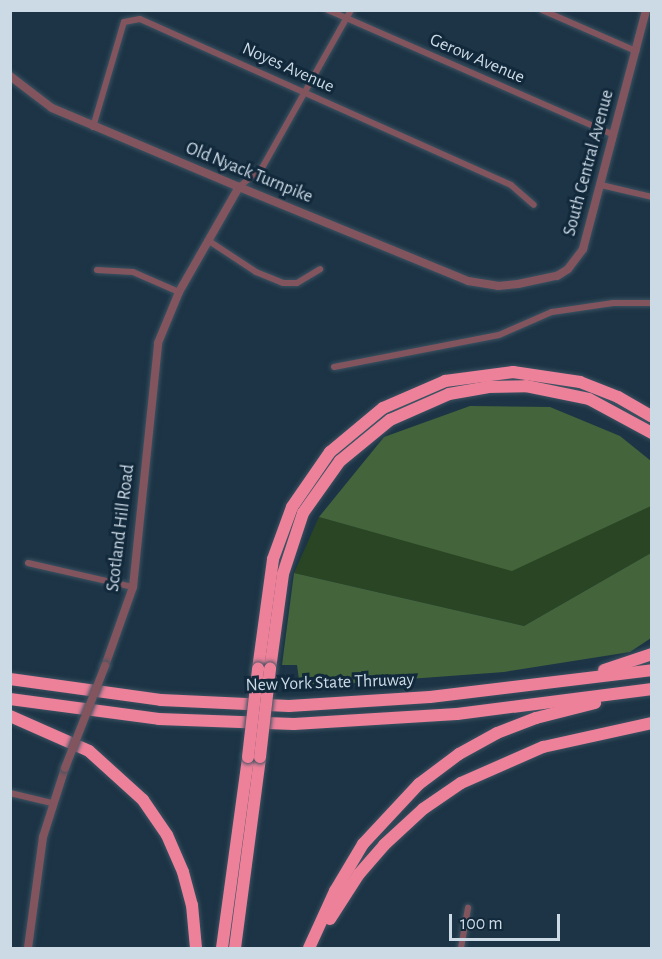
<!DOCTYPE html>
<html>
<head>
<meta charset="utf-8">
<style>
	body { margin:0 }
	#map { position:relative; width:662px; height:959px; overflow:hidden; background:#1c3445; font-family:"Alegreya Sans",sans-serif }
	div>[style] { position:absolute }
	.green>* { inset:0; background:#2a4523 }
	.forest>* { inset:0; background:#44653b }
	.roads { filter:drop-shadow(0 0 2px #3c5262) drop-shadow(0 0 2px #3c5262) }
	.minor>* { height:6px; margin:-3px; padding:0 3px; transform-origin:3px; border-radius:3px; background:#82555e }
	.tertiary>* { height:8px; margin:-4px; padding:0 4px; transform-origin:4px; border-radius:4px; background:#82555e }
	.motorway>* { height:12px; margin:-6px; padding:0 6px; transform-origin:6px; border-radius:6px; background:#ee819a }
	.bridges { filter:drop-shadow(0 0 2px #3c5262) drop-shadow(0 0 2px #3c5262) }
	.tertiary-bridge>* { height:8px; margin:-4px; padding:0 4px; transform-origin:4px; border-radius:4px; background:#82555e }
	.motorway-bridge>* { height:12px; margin:-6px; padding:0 6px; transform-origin:6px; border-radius:6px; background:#ee819a }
	span { translate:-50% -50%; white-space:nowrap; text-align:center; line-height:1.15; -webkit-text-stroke:6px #12293b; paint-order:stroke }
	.street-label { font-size:18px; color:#ccdae6 }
	.frame { position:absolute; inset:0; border:12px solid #ccdae6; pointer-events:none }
	.scale { position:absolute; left:449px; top:914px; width:111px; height:27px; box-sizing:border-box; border:3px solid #ccdae6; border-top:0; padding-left:8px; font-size:18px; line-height:21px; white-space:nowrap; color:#ccdae6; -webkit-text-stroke:4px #12293b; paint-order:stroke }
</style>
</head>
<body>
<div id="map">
	<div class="green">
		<i style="clip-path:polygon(651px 506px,651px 553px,524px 626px,294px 573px,319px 517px,512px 570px)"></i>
	</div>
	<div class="forest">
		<i style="clip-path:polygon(470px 406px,550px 407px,620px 436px,651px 461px,651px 506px,512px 571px,319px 517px,384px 437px)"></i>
		<i style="clip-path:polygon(651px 553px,651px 638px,630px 652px,504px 672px,300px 687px,297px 665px,282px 665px,294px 573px,524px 626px)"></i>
	</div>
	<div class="roads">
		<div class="minor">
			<i style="left:328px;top:10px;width:312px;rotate:23.6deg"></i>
			<i style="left:542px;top:10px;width:103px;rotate:23.6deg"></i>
			<i style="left:93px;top:127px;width:109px;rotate:-73.6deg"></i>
			<i style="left:124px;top:22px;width:16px;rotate:-11deg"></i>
			<i style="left:140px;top:19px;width:406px;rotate:24.1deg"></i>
			<i style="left:511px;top:185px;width:30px;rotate:41deg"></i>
			<i style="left:601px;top:185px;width:52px;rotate:13.2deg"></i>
			<i style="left:239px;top:187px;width:30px;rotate:-40deg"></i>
			<i style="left:262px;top:168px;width:181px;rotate:-60.6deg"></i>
			<i style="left:209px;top:241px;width:56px;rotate:33.4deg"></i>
			<i style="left:256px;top:272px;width:29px;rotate:22deg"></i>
			<i style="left:283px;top:283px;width:14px"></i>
			<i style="left:297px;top:283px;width:27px;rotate:-31deg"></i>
			<i style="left:97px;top:270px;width:36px;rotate:3deg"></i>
			<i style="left:133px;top:272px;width:50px;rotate:23.5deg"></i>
			<i style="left:334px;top:367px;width:168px;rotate:-11deg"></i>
			<i style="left:499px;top:335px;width:58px;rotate:-23.5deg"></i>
			<i style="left:552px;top:312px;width:62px;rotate:-8.4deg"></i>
			<i style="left:613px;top:303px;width:39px"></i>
			<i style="left:28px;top:563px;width:108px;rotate:12.9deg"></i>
			<i style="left:10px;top:793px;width:43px;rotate:13.4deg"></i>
			<i style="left:461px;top:948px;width:41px;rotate:-80.1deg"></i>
		</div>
		<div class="tertiary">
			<i style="left:10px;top:76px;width:53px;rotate:37.3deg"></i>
			<i style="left:52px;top:108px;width:203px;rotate:22.9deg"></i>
			<i style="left:239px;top:187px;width:248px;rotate:22.3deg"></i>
			<i style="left:468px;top:281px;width:30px;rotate:9deg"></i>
			<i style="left:498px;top:286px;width:20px;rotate:-6deg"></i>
			<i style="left:518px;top:284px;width:40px;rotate:-12deg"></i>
			<i style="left:557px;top:276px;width:13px;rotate:-32deg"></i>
			<i style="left:568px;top:269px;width:25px;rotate:-53deg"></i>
			<i style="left:583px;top:249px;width:247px;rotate:-75.2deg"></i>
			<i style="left:105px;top:666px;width:84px;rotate:-70.5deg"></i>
			<i style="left:133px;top:587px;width:245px;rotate:-84.1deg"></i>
			<i style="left:158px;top:343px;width:55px;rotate:-67.6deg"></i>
			<i style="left:179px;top:292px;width:121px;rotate:-60.3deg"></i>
			<i style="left:28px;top:948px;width:112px;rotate:-82.3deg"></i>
			<i style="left:43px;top:837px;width:72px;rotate:-72.3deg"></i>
		</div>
		<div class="motorway">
			<i style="left:258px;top:669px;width:111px;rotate:-82.2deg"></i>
			<i style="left:273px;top:559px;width:55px;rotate:-69.9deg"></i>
			<i style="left:292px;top:507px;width:67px;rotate:-55.4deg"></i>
			<i style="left:330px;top:452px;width:69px;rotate:-39.7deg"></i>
			<i style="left:383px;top:408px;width:68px;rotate:-23.5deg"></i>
			<i style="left:445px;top:381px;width:69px;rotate:-7.5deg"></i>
			<i style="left:513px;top:372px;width:68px;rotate:8.5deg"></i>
			<i style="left:580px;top:382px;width:41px;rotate:21.5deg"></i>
			<i style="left:618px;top:397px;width:39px;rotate:30deg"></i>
			<i style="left:270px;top:669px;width:96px;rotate:-82.2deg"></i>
			<i style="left:283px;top:574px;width:64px;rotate:-71.8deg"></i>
			<i style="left:303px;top:513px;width:64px;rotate:-54.6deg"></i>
			<i style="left:340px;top:461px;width:65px;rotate:-39.4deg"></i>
			<i style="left:390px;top:420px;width:64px;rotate:-23.8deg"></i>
			<i style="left:449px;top:394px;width:39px;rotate:-10deg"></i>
			<i style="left:487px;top:387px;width:39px;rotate:-1deg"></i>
			<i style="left:526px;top:386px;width:64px;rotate:11.7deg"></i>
			<i style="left:589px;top:399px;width:72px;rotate:28.4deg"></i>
			<i style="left:604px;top:670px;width:51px;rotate:-18.4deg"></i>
			<i style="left:10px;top:679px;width:152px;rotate:7.9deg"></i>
			<i style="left:161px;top:700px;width:128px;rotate:2.7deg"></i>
			<i style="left:289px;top:706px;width:141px;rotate:-3.7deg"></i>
			<i style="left:430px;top:697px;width:224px;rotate:-6.9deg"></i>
			<i style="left:10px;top:699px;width:150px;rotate:7.6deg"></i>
			<i style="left:159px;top:719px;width:135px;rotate:2.1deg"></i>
			<i style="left:294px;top:724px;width:163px;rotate:-3.5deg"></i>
			<i style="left:457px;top:714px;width:197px;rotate:-7.3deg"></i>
			<i style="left:10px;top:716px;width:86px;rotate:23.9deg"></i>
			<i style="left:89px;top:751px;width:73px;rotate:42.2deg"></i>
			<i style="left:143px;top:800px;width:42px;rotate:55.6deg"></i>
			<i style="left:167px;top:835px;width:40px;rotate:66.6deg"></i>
			<i style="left:183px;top:872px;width:34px;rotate:75deg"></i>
			<i style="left:192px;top:905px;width:43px;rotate:84.7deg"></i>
			<i style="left:330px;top:919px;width:54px;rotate:-57.2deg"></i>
			<i style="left:359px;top:874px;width:38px;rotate:-49deg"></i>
			<i style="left:384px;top:845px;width:53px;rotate:-42.7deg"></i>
			<i style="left:423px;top:809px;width:46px;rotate:-34.4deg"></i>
			<i style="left:461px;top:783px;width:90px;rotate:-23.7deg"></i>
			<i style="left:543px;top:747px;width:112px;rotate:-12.4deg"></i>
			<i style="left:222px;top:948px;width:193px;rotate:-82.2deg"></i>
			<i style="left:235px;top:948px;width:193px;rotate:-82.5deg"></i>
			<i style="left:309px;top:948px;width:63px;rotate:-65.5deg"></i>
			<i style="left:335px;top:891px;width:55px;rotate:-59.2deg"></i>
			<i style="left:363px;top:844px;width:82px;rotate:-47deg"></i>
			<i style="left:419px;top:784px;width:50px;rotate:-36.9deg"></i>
			<i style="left:459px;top:754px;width:43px;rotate:-28.9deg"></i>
			<i style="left:497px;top:733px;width:42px;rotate:-21deg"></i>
			<i style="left:536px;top:718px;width:61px;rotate:-14.3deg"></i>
		</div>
	</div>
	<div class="bridges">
		<div class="tertiary-bridge">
			<i style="left:65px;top:768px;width:110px;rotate:-68.6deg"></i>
		</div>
		<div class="motorway-bridge">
			<i style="left:248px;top:757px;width:89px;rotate:-83.5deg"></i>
			<i style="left:260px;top:757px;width:89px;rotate:-83.5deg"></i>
		</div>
	</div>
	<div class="street-label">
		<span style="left:477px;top:59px;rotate:23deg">Gerow Avenue</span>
		<span style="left:288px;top:68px;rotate:24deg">Noyes Avenue</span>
		<span style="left:589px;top:163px;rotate:-75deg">South Central Avenue</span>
		<span style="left:249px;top:173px;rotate:22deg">Old Nyack Turnpike</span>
		<span style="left:121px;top:528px;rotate:-83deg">Scotland Hill Road</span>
		<span style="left:330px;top:683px;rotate:-2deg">New York State Thruway</span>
	</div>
	<div class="frame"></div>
	<div class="scale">100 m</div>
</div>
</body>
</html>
